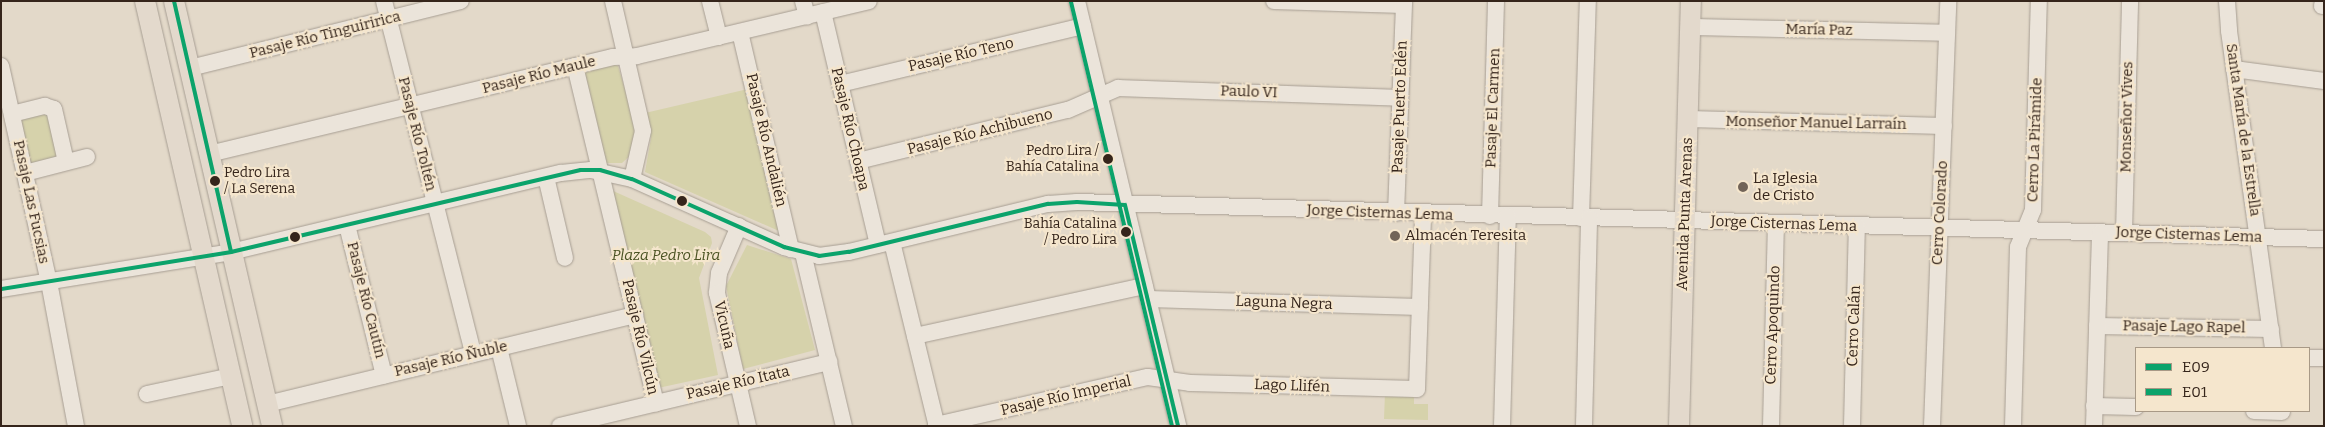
<!DOCTYPE html>
<html>
<head>
<meta charset="utf-8">
<style>
	body { margin:0 }
	#map { position:relative; width:2325px; height:427px; overflow:hidden; background:#e3d9c9; font-family:Bitter,serif }
	div>[style] { position:absolute }
	.green>* { inset:0; background:#d6d2ab }
	.roads { filter:drop-shadow(0 0 1px #a79e93) drop-shadow(0 0 1px #a79e93) }
	.minor>* { height:16px; margin:-8px; padding:0 8px; transform-origin:8px; border-radius:8px; background:#ebe4da }
	.major>* { height:20px; margin:-10px; padding:0 10px; transform-origin:10px; border-radius:10px; background:#e3d9cc }
	.bus-1>* { height:4px; margin:-2px; padding:0 2px; transform-origin:2px; border-radius:2px; background:#0ba36b }
	.bus-2>* { height:4px; margin:-2px; padding:0 2px; transform-origin:2px; border-radius:2px; background:#0ba36b }
	.dots>* { width:14px; height:14px; translate:-50% -50%; box-sizing:border-box; border:2px solid #f5e6cd; border-radius:50% }
	span { translate:-50% -50%; white-space:nowrap; text-align:center; line-height:1.15; -webkit-text-stroke:4px #f5e6cd; paint-order:stroke }
	.bus-label { font-size:14px; color:#35251b }
	.right { translate:-100% -50%; text-align:right }
	.left { translate:0 -50%; text-align:left }
	.street-label { font-size:15px; color:#35251b }
	.poi-label { font-size:15px; color:#35251b }
	.park-label { font-size:15px; color:#4a5222; font-style:italic }
	.frame { position:absolute; inset:0; border:2px solid #35251b; pointer-events:none }
	.legend { position:absolute; left:2135px; top:347px; width:175px; height:65px; box-sizing:border-box; background:#f5e6cd; border:1px solid #a89986; margin:0; padding:6px 9px; list-style:none; font-size:15px; color:#35251b }
	.legend li { display:flex; align-items:center; gap:10px; height:25px }
	.legend b { width:25px; border:1px solid #a89986 }
</style>
</head>
<body>
<div id="map">
	<div class="green">
		<i style="clip-path:polygon(612px 63px,618px 66px,636px 126px,633px 153px,622px 163px,605px 163px,582px 75px,586px 69px)"></i>
		<i style="clip-path:polygon(748px 89px,779px 231px,645px 172px,651px 138px,645px 113px)"></i>
		<i style="clip-path:polygon(52px 114px,60px 155px,35px 166px,25px 162px,20px 116px)"></i>
		<i style="clip-path:polygon(611px 190px,705px 232px,711px 237px,712px 243px,699px 278px,718px 375px,658px 388px)"></i>
		<i style="clip-path:polygon(747px 245px,791px 259px,815px 350px,743px 369px,726px 286px)"></i>
		<i style="clip-path:polygon(1385px 393px,1414px 394px,1414px 404px,1428px 404px,1428px 420px,1384px 419px)"></i>
	</div>
	<div class="roads">
		<div class="minor">
			<i style="left:384px;top:1px;width:364px;rotate:75.8deg"></i>
			<i style="left:613px;top:1px;width:133px;rotate:77deg"></i>
			<i style="left:643px;top:131px;width:49px;rotate:102.9deg"></i>
			<i style="left:710px;top:1px;width:37px;rotate:76deg"></i>
			<i style="left:803px;top:1px;width:16px;rotate:75deg"></i>
			<i style="left:1077px;top:1px;width:437px;rotate:76.6deg"></i>
			<i style="left:1274px;top:1px;width:129px;rotate:1.8deg"></i>
			<i style="left:2227px;top:1px;width:30px;rotate:86deg"></i>
			<i style="left:2229px;top:31px;width:320px;rotate:82.1deg"></i>
			<i style="left:2322px;top:6px;width:5px;rotate:-79deg"></i>
			<i style="left:823px;top:12px;width:239px;rotate:76.7deg"></i>
			<i style="left:1691px;top:27px;width:256px;rotate:1.3deg"></i>
			<i style="left:740px;top:32px;width:223px;rotate:76.8deg"></i>
			<i style="left:1px;top:66px;width:221px;rotate:77.5deg"></i>
			<i style="left:49px;top:282px;width:147px;rotate:79.4deg"></i>
			<i style="left:575px;top:66px;width:347px;rotate:76.5deg"></i>
			<i style="left:190px;top:68px;width:279px;rotate:-13.9deg"></i>
			<i style="left:2234px;top:69px;width:91px;rotate:7.6deg"></i>
			<i style="left:840px;top:84px;width:250px;rotate:-13.4deg"></i>
			<i style="left:12px;top:114px;width:34px;rotate:-14deg"></i>
			<i style="left:45px;top:106px;width:9px;rotate:18deg"></i>
			<i style="left:54px;top:109px;width:54px;rotate:77.2deg"></i>
			<i style="left:1688px;top:119px;width:256px;rotate:1.6deg"></i>
			<i style="left:209px;top:154px;width:415px;rotate:-13.5deg"></i>
			<i style="left:613px;top:57px;width:24px;rotate:-2deg"></i>
			<i style="left:637px;top:56px;width:238px;rotate:-13.3deg"></i>
			<i style="left:858px;top:161px;width:216px;rotate:-13.7deg"></i>
			<i style="left:1068px;top:110px;width:55px;rotate:-23.7deg"></i>
			<i style="left:1118px;top:88px;width:282px;rotate:2deg"></i>
			<i style="left:25px;top:173px;width:64px;rotate:-14.5deg"></i>
			<i style="left:546px;top:177px;width:83px;rotate:76.8deg"></i>
			<i style="left:1396px;top:213px;width:212px;rotate:-87.8deg"></i>
			<i style="left:1490px;top:216px;width:215px;rotate:-88.4deg"></i>
			<i style="left:1581px;top:218px;width:217px;rotate:-88.2deg"></i>
			<i style="left:347px;top:225px;width:155px;rotate:76.2deg"></i>
			<i style="left:739px;top:226px;width:51px;rotate:113.1deg"></i>
			<i style="left:719px;top:273px;width:20px;rotate:96deg"></i>
			<i style="left:717px;top:293px;width:137px;rotate:76.9deg"></i>
			<i style="left:2124px;top:233px;width:232px;rotate:-88.5deg"></i>
			<i style="left:892px;top:242px;width:189px;rotate:76.3deg"></i>
			<i style="left:803px;top:253px;width:178px;rotate:76.7deg"></i>
			<i style="left:1px;top:289px;width:233px;rotate:-9.1deg"></i>
			<i style="left:231px;top:252px;width:339px;rotate:-13.5deg"></i>
			<i style="left:561px;top:173px;width:30px;rotate:-6deg"></i>
			<i style="left:591px;top:170px;width:42px;rotate:12.4deg"></i>
			<i style="left:632px;top:179px;width:167px;rotate:24.1deg"></i>
			<i style="left:784px;top:247px;width:36px;rotate:14deg"></i>
			<i style="left:819px;top:256px;width:30px;rotate:-8deg"></i>
			<i style="left:849px;top:252px;width:205px;rotate:-13.6deg"></i>
			<i style="left:1048px;top:204px;width:29px;rotate:-4deg"></i>
			<i style="left:1077px;top:202px;width:1248px;rotate:1.7deg"></i>
			<i style="left:1148px;top:299px;width:272px;rotate:1.7deg"></i>
			<i style="left:2097px;top:326px;width:174px;rotate:1deg"></i>
			<i style="left:915px;top:336px;width:235px;rotate:-12.3deg"></i>
			<i style="left:499px;top:348px;width:80px;rotate:76.3deg"></i>
			<i style="left:2309px;top:358px;width:15px"></i>
			<i style="left:147px;top:394px;width:86px;rotate:-12.1deg"></i>
			<i style="left:267px;top:404px;width:379px;rotate:-13.6deg"></i>
			<i style="left:2094px;top:406px;width:42px;rotate:1.4deg"></i>
			<i style="left:2254px;top:411px;width:28px;rotate:2deg"></i>
			<i style="left:936px;top:425px;width:217px;rotate:-12.8deg"></i>
			<i style="left:1148px;top:377px;width:42px;rotate:8.1deg"></i>
			<i style="left:1190px;top:383px;width:227px;rotate:1.5deg"></i>
			<i style="left:1417px;top:389px;width:175px;rotate:-88deg"></i>
			<i style="left:560px;top:426px;width:277px;rotate:-13.4deg"></i>
			<i style="left:1502px;top:426px;width:210px;rotate:-88.4deg"></i>
			<i style="left:1584px;top:426px;width:208px;rotate:-88.6deg"></i>
			<i style="left:1771px;top:426px;width:202px;rotate:-88.6deg"></i>
			<i style="left:1852px;top:426px;width:200px;rotate:-88.6deg"></i>
			<i style="left:1932px;top:426px;width:425px;rotate:-87.8deg"></i>
			<i style="left:2013px;top:426px;width:179px;rotate:-88.4deg"></i>
			<i style="left:2018px;top:247px;width:40px;rotate:-68deg"></i>
			<i style="left:2033px;top:210px;width:209px;rotate:-88.4deg"></i>
			<i style="left:2094px;top:426px;width:193px;rotate:-88.2deg"></i>
		</div>
		<div class="major">
			<i style="left:145px;top:1px;width:436px;rotate:77.1deg"></i>
			<i style="left:174px;top:1px;width:436px;rotate:77deg"></i>
			<i style="left:1679px;top:426px;width:425px;rotate:-88.4deg"></i>
		</div>
	</div>
	<div class="bus-1">
		<i style="left:174px;top:1px;width:257px;rotate:77.2deg"></i>
		<i style="left:1125px;top:205px;width:227px;rotate:76.5deg"></i>
		<i style="left:1px;top:289px;width:233px;rotate:-9.1deg"></i>
		<i style="left:231px;top:252px;width:359px;rotate:-13.2deg"></i>
		<i style="left:581px;top:170px;width:19px"></i>
		<i style="left:600px;top:170px;width:33px;rotate:16deg"></i>
		<i style="left:632px;top:179px;width:167px;rotate:24.1deg"></i>
		<i style="left:784px;top:247px;width:36px;rotate:14deg"></i>
		<i style="left:819px;top:256px;width:30px;rotate:-8deg"></i>
		<i style="left:849px;top:252px;width:205px;rotate:-13.6deg"></i>
		<i style="left:1048px;top:204px;width:29px;rotate:-4deg"></i>
		<i style="left:1077px;top:202px;width:48px;rotate:3.6deg"></i>
	</div>
	<div class="bus-2">
		<i style="left:1071px;top:2px;width:436px;rotate:76.6deg"></i>
	</div>
	<div class="dots">
		<i style="left:1108px;top:159px;background:#35251b"></i>
		<i style="left:215px;top:181px;background:#35251b"></i>
		<i style="left:1743px;top:187px;background:#726458"></i>
		<i style="left:682px;top:201px;background:#35251b"></i>
		<i style="left:1126px;top:232px;background:#35251b"></i>
		<i style="left:1395px;top:236px;background:#726458"></i>
		<i style="left:295px;top:237px;background:#35251b"></i>
	</div>
	<div class="bus-label">
		<span class="right" style="left:1099px;top:159px">Pedro Lira /<br>Bahía Catalina</span>
		<span class="left" style="left:224px;top:181px">Pedro Lira<br>/ La Serena</span>
		<span class="right" style="left:1117px;top:232px">Bahía Catalina<br>/ Pedro Lira</span>
	</div>
	<div class="street-label">
		<span style="left:1819px;top:30px;rotate:1deg">María Paz</span>
		<span style="left:325px;top:35px;rotate:-14deg">Pasaje Río Tinguiririca</span>
		<span style="left:961px;top:55px;rotate:-13deg">Pasaje Río Teno</span>
		<span style="left:539px;top:75px;rotate:-14deg">Pasaje Río Maule</span>
		<span style="left:1249px;top:92px;rotate:2deg">Paulo VI</span>
		<span style="left:1400px;top:107px;rotate:-88deg">Pasaje Puerto Edén</span>
		<span style="left:1493px;top:108px;rotate:-88deg">Pasaje El Carmen</span>
		<span style="left:2127px;top:117px;rotate:-89deg">Monseñor Vives</span>
		<span style="left:1816px;top:123px;rotate:1deg">Monseñor Manuel Larraín</span>
		<span style="left:850px;top:129px;rotate:77deg">Pasaje Río Choapa</span>
		<span style="left:2243px;top:130px;rotate:82deg">Santa María de la Estrella</span>
		<span style="left:980px;top:132px;rotate:-14deg">Pasaje Río Achibueno</span>
		<span style="left:417px;top:134px;rotate:76deg">Pasaje Río Toltén</span>
		<span style="left:766px;top:140px;rotate:77deg">Pasaje Río Andalién</span>
		<span style="left:2035px;top:140px;rotate:-88deg">Cerro La Pirámide</span>
		<span style="left:31px;top:202px;rotate:78deg">Pasaje Las Fucsias</span>
		<span style="left:1380px;top:213px;rotate:2deg">Jorge Cisternas Lema</span>
		<span style="left:1940px;top:213px;rotate:-87deg">Cerro Colorado</span>
		<span style="left:1685px;top:214px;rotate:-88deg">Avenida Punta Arenas</span>
		<span style="left:1784px;top:224px;rotate:2deg">Jorge Cisternas Lema</span>
		<span style="left:2189px;top:235px;rotate:2deg">Jorge Cisternas Lema</span>
		<span style="left:366px;top:300px;rotate:76deg">Pasaje Río Cautín</span>
		<span style="left:1284px;top:303px;rotate:2deg">Laguna Negra</span>
		<span style="left:724px;top:325px;rotate:77deg">Vicuña</span>
		<span style="left:1773px;top:325px;rotate:-88deg">Cerro Apoquindo</span>
		<span style="left:1854px;top:326px;rotate:-88deg">Cerro Calán</span>
		<span style="left:2184px;top:327px;rotate:1deg">Pasaje Lago Rapel</span>
		<span style="left:640px;top:337px;rotate:77deg">Pasaje Río Vilcún</span>
		<span style="left:451px;top:359px;rotate:-13deg">Pasaje Río Ñuble</span>
		<span style="left:738px;top:383px;rotate:-13deg">Pasaje Río Itata</span>
		<span style="left:1292px;top:386px;rotate:2deg">Lago Llifén</span>
		<span style="left:1066px;top:396px;rotate:-13deg">Pasaje Río Imperial</span>
	</div>
	<div class="poi-label">
		<span class="left" style="left:1753px;top:187px">La Iglesia<br>de Cristo</span>
		<span class="left" style="left:1405px;top:236px">Almacén Teresita</span>
	</div>
	<div class="park-label">
		<span style="left:666px;top:256px">Plaza Pedro Lira</span>
	</div>
	<div class="frame"></div>
	<ul class="legend">
	<li><b style="height:6px;background:#0ba36b"></b>E09</li>
	<li><b style="height:6px;background:#0ba36b"></b>E01</li>
	</ul>
</div>
</body>
</html>
